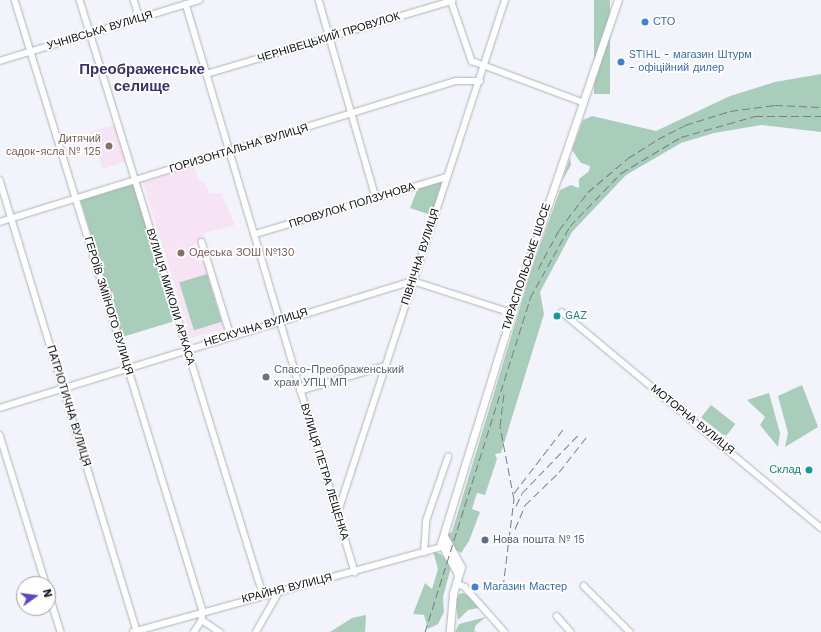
<!DOCTYPE html>
<html>
<head>
<meta charset="utf-8">
<style>
	body { margin:0 }
	#map { position:relative; width:821px; height:632px; overflow:hidden; background:#f3f3fc; font-family:"Work Sans",sans-serif }
	div>[style] { position:absolute }
	.education>* { inset:0; background:#f6e3f4; transform-origin:0 0 }
	.green>* { inset:0; background:#a8cdba; transform-origin:0 0 }
	.roads { filter:drop-shadow(0 0 1px #b1b1b9) drop-shadow(0 0 1px #b1b1b9) }
	.minor>* { height:5.5px; margin:-2.75px; padding:0 2.75px; transform-origin:2.75px; border-radius:2.75px; background:#fff }
	.major>* { height:7px; margin:-3.5px; padding:0 3.5px; transform-origin:3.5px; border-radius:3.5px; background:#fff }
	.rail>* { height:1px; margin-top:-0.5px; transform-origin:0; background:repeating-linear-gradient(90deg,#7c7c82 0 8px,transparent 0 12px) }
	.dots>* { width:11px; height:11px; translate:-50% -50%; box-sizing:border-box; border:2px solid #fff; border-radius:50% }
	span { translate:-50% -50%; white-space:nowrap; text-align:center; line-height:1.15; -webkit-text-stroke:3.5px #fff; paint-order:stroke }
	.shop-label { font-size:11px; color:#366cbe }
	.left { translate:0 -50%; text-align:left }
	.street-label { font-size:11px; color:#0e0e10 }
	.education-label { font-size:11px; color:#785e54 }
	.right { translate:-100% -50%; text-align:right }
	.culture-label { font-size:11px; color:#0d838f }
	.worship-label { font-size:11px; color:#5b616d }
	.service-label { font-size:11px; color:#4e5e75 }
	.district-label { font-size:15px; color:#39326e; font-weight:700 }
	.north { position:absolute; left:16px; top:576px; width:40px; height:40px; box-sizing:border-box; background:#fff; border:1px solid #9f9f9f; border-radius:50%; rotate:76deg; font-size:11px; font-weight:700; line-height:16px; text-align:center; color:#0e0e10 }
	.north::after { content:''; display:block; margin:auto; width:14px; height:18px; background:#5d49c1; clip-path:polygon(50% 0,100% 100%,50% 72%,0 100%) }
</style>
</head>
<body>
<div id="map">
	<div class="education">
		<i style="left:116px;top:124px;width:39px;height:26px;rotate:73deg"></i>
		<i style="clip-path:polygon(194px 166px,199px 182px,204px 181px,210px 194px,221px 193px,235px 225px,204px 233px,205px 240px,194px 244px,200px 263px,205px 262px,226px 328px,191px 338px,143px 182px)"></i>
	</div>
	<div class="green">
		<i style="left:594px;top:0;width:16px;height:94px"></i>
		<i style="clip-path:polygon(821px 74px,821px 132px,761px 125px,714px 133px,681px 143px,626px 175px,572px 232px,540px 292px,544px 314px,501px 453px,495px 454px,497px 459px,485px 495px,477px 493px,472px 509px,480px 512px,469px 541px,461px 553px,450px 546px,448px 534px,452px 532px,530px 274px,560px 190px,571px 185px,579px 188px,579px 179px,589px 171px,590px 166px,581px 163px,572px 150px,583px 120px,592px 116px,656px 131px,730px 96px,775px 82px)"></i>
		<i style="clip-path:polygon(570px 158px,571px 165px,562px 181px)"></i>
		<i style="clip-path:polygon(447px 180px,434px 216px,410px 208px,418px 188px)"></i>
		<i style="left:134px;top:184px;width:143px;height:56px;rotate:73deg"></i>
		<i style="left:207px;top:274px;width:50px;height:29px;rotate:73deg"></i>
		<i style="clip-path:polygon(802px 385px,818px 427px,785px 447px,788px 433px,778px 396px)"></i>
		<i style="clip-path:polygon(769px 393px,780px 433px,778px 447px,760px 425px,765px 417px,747px 400px)"></i>
		<i style="left:711px;top:405px;width:31px;height:16px;rotate:38deg"></i>
		<i style="clip-path:polygon(433px 551px,441px 554px,451px 567px,443px 597px,444px 612px,438px 624px,428px 629px,424px 615px,413px 614px,425px 583px,432px 589px,438px 569px)"></i>
		<i style="clip-path:polygon(463px 593px,473px 598px,478px 608px,468px 610px,458px 620px,456px 602px,459px 594px)"></i>
		<i style="clip-path:polygon(366px 615px,365px 632px,330px 632px,352px 618px)"></i>
		<i style="clip-path:polygon(486px 617px,476px 625px,474px 631px,477px 632px,455px 632px,459px 624px)"></i>
	</div>
	<div class="roads">
		<div class="minor">
			<i style="left:15px;top:0;width:639px;rotate:72.9deg"></i>
			<i style="left:203px;top:611px;width:9px;rotate:96deg"></i>
			<i style="left:202px;top:620px;width:22px;rotate:34deg"></i>
			<i style="left:80px;top:0;width:622px;rotate:72.88deg"></i>
			<i style="left:134px;top:0;width:20px;rotate:72deg"></i>
			<i style="left:319px;top:0;width:206px;rotate:73.9deg"></i>
			<i style="left:451px;top:0;width:65px;rotate:71deg"></i>
			<i style="left:472px;top:61px;width:117px;rotate:20.4deg"></i>
			<i style="left:186px;top:4px;width:593px;rotate:73.43deg"></i>
			<i style="left:0;top:61px;width:208px;rotate:-17deg"></i>
			<i style="left:207px;top:74px;width:256px;rotate:-16.6deg"></i>
			<i style="left:0;top:180px;width:471px;rotate:73.1deg"></i>
			<i style="left:0;top:222px;width:477px;rotate:-17.2deg"></i>
			<i style="left:456px;top:81px;width:24px"></i>
			<i style="left:256px;top:234px;width:199px;rotate:-16.6deg"></i>
			<i style="left:202px;top:242px;width:98px;rotate:72.9deg"></i>
			<i style="left:562px;top:312px;width:337px;rotate:39.8deg"></i>
			<i style="left:300px;top:391px;width:89px;rotate:-16.4deg"></i>
			<i style="left:0;top:408px;width:432px;rotate:-17.1deg"></i>
			<i style="left:413px;top:281px;width:104px;rotate:17.9deg"></i>
			<i style="left:0;top:435px;width:156px;rotate:72.8deg"></i>
			<i style="left:337px;top:515px;width:542px;rotate:-71.93deg"></i>
			<i style="left:424px;top:553px;width:32px;rotate:-86deg"></i>
			<i style="left:426px;top:521px;width:68px;rotate:-71deg"></i>
			<i style="left:456px;top:583px;width:10px;rotate:24deg"></i>
			<i style="left:465px;top:587px;width:60px;rotate:48.4deg"></i>
			<i style="left:584px;top:586px;width:65px;rotate:45deg"></i>
			<i style="left:48px;top:590px;width:44px;rotate:72.8deg"></i>
			<i style="left:557px;top:616px;width:21px;rotate:49deg"></i>
			<i style="left:133px;top:632px;width:320px;rotate:-15.4deg"></i>
			<i style="left:194px;top:632px;width:14px;rotate:-56deg"></i>
			<i style="left:256px;top:632px;width:48px;rotate:-60.3deg"></i>
		</div>
		<div class="major">
			<i style="left:444px;top:536px;width:35px;rotate:61deg"></i>
			<i style="left:461px;top:567px;width:28px;rotate:107deg"></i>
			<i style="left:453px;top:594px;width:38px;rotate:95deg"></i>
			<i style="left:458px;top:574px;width:35px;rotate:-119deg"></i>
			<i style="left:441px;top:543px;width:255px;rotate:-72.9deg"></i>
			<i style="left:516px;top:299px;width:316px;rotate:-71.2deg"></i>
		</div>
	</div>
	<div class="rail">
		<i style="left:538px;top:269px;width:44px;rotate:-61.7deg"></i>
		<i style="left:559px;top:230px;width:48px;rotate:-52.7deg"></i>
		<i style="left:588px;top:192px;width:52px;rotate:-40.4deg"></i>
		<i style="left:628px;top:158px;width:36px;rotate:-32deg"></i>
		<i style="left:658px;top:139px;width:30px;rotate:-27deg"></i>
		<i style="left:685px;top:125px;width:47px;rotate:-17.3deg"></i>
		<i style="left:730px;top:111px;width:45px;rotate:-7.6deg"></i>
		<i style="left:775px;top:105px;width:46px;rotate:2.5deg"></i>
		<i style="left:514px;top:493px;width:82px;rotate:-52.4deg"></i>
		<i style="left:516px;top:506px;width:14px;rotate:-65deg"></i>
		<i style="left:522px;top:493px;width:83px;rotate:-46deg"></i>
		<i style="left:515px;top:529px;width:26px;rotate:-67deg"></i>
		<i style="left:525px;top:505px;width:47px;rotate:-44.1deg"></i>
		<i style="left:559px;top:472px;width:47px;rotate:-51.9deg"></i>
		<i style="left:503px;top:587px;width:89px;rotate:-82.9deg"></i>
		<i style="left:514px;top:499px;width:74px;rotate:-100.9deg"></i>
		<i style="left:500px;top:426px;width:32px;rotate:-83deg"></i>
		<i style="left:425px;top:632px;width:350px;rotate:-72.5deg"></i>
		<i style="left:530px;top:298px;width:82px;rotate:-60.9deg"></i>
		<i style="left:570px;top:226px;width:74px;rotate:-46.1deg"></i>
		<i style="left:621px;top:173px;width:70px;rotate:-31deg"></i>
		<i style="left:681px;top:137px;width:77px;rotate:-15.8deg"></i>
		<i style="left:755px;top:116px;width:66px"></i>
	</div>
	<div class="dots">
		<i style="left:645px;top:22px;background:#3f7fe0"></i>
		<i style="left:621px;top:62px;background:#3f7fe0"></i>
		<i style="left:109px;top:146px;background:#8d6e63"></i>
		<i style="left:181px;top:253px;background:#8d6e63"></i>
		<i style="left:557px;top:316px;background:#0f9aa8"></i>
		<i style="left:266px;top:377px;background:#6b7280"></i>
		<i style="left:809px;top:470px;background:#0f9aa8"></i>
		<i style="left:485px;top:540px;background:#5c6f8a"></i>
		<i style="left:475px;top:587px;background:#3f7fe0"></i>
	</div>
	<div class="shop-label">
		<span class="left" style="left:653px;top:22px">СТО</span>
		<span class="left" style="left:629px;top:62px">STIHL - магазин Штурм<br>- офіційний дилер</span>
		<span class="left" style="left:483px;top:587px">Магазин Мастер</span>
	</div>
	<div class="street-label">
		<span style="left:100px;top:31px;rotate:-17deg">УЧНІВСЬКА ВУЛИЦЯ</span>
		<span style="left:329px;top:38px;rotate:-17deg">ЧЕРНІВЕЦЬКИЙ ПРОВУЛОК</span>
		<span style="left:239px;top:149px;rotate:-17deg">ГОРИЗОНТАЛЬНА ВУЛИЦЯ</span>
		<span style="left:352px;top:206px;rotate:-17deg">ПРОВУЛОК ПОЛЗУНОВА</span>
		<span style="left:421px;top:257px;rotate:-72deg">ПІВНІЧНА ВУЛИЦЯ</span>
		<span style="left:527px;top:267px;rotate:-72deg">ТИРАСПОЛЬСЬКЕ ШОСЕ</span>
		<span style="left:170px;top:297px;rotate:73deg">ВУЛИЦЯ МИКОЛИ АРКАСА</span>
		<span style="left:108px;top:306px;rotate:73deg">ГЕРОЇВ ЗМІЇНОГО ВУЛИЦЯ</span>
		<span style="left:256px;top:328px;rotate:-17deg">НЕСКУЧНА ВУЛИЦЯ</span>
		<span style="left:68px;top:406px;rotate:73deg">ПАТРІОТИЧНА ВУЛИЦЯ</span>
		<span style="left:692px;top:420px;rotate:39deg">МОТОРНА ВУЛИЦЯ</span>
		<span style="left:324px;top:472px;rotate:73deg">ВУЛИЦЯ ПЕТРА ЛЕЩЕНКА</span>
		<span style="left:287px;top:589px;rotate:-14deg">КРАЙНЯ ВУЛИЦЯ</span>
	</div>
	<div class="education-label">
		<span class="right" style="left:101px;top:146px">Дитячий<br>садок-ясла № 125</span>
		<span class="left" style="left:189px;top:253px">Одеська ЗОШ №130</span>
	</div>
	<div class="culture-label">
		<span class="left" style="left:565px;top:316px">GAZ</span>
		<span class="right" style="left:801px;top:470px">Склад</span>
	</div>
	<div class="worship-label">
		<span class="left" style="left:274px;top:377px">Спасо-Преображенський<br>храм УПЦ МП</span>
	</div>
	<div class="service-label">
		<span class="left" style="left:493px;top:540px">Нова пошта № 15</span>
	</div>
	<div class="district-label">
		<span style="left:142px;top:78px">Преображенське<br>селище</span>
	</div>
	<div class="north">N</div>
</div>
</body>
</html>
